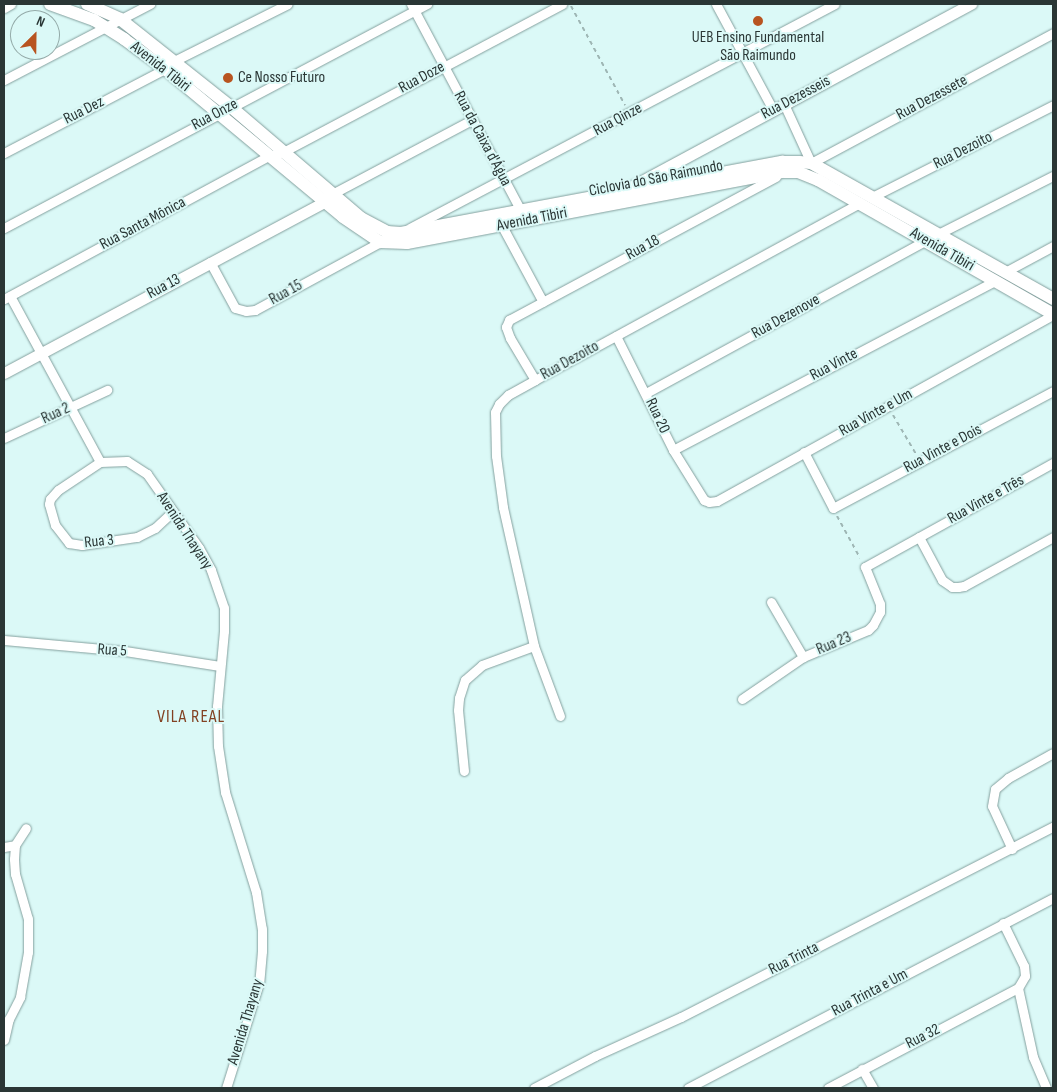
<!DOCTYPE html>
<html>
<head>
<meta charset="utf-8">
<style>
	body { margin:0 }
	#map { position:relative; width:1057px; height:1092px; overflow:hidden; background:#dbf9f7; font-family:"Sofia Sans Condensed",sans-serif }
	div>[style] { position:absolute }
	.path>* { height:2px; margin-top:-1px; transform-origin:0; background:repeating-linear-gradient(90deg,#9eb6b4 0 4px,transparent 0 8px) }
	.roads { filter:drop-shadow(0 0 1px #84a09e) drop-shadow(0 0 1px #84a09e) }
	.minor>* { height:9px; margin:-4.5px; padding:0 4.5px; transform-origin:4.5px; border-radius:4.5px; background:#fff }
	.tertiary>* { height:11px; margin:-5.5px; padding:0 5.5px; transform-origin:5.5px; border-radius:5.5px; background:#fff }
	.secondary>* { height:12px; margin:-6px; padding:0 6px; transform-origin:6px; border-radius:6px; background:#fff }
	.dots>* { width:14px; height:14px; translate:-50% -50%; box-sizing:border-box; border:2px solid #dbf9f7; border-radius:50% }
	span { translate:-50% -50%; white-space:nowrap; text-align:center; line-height:1.15; -webkit-text-stroke:4px #dbf9f7; paint-order:stroke }
	.poi-label { font-size:16px; color:#2a3635 }
	.left { translate:0 -50%; text-align:left }
	.street-label { font-size:16px; color:#2a3635 }
	.neighbourhood-label { font-size:18px; color:#824122; letter-spacing:1px }
	.frame { position:absolute; inset:0; border:5px solid #2a3635; pointer-events:none }
	.north { position:absolute; left:10px; top:10px; width:50px; height:50px; box-sizing:border-box; background:#dbf9f7; border:1px solid #94aba9; border-radius:50%; rotate:23deg; font-size:14px; font-weight:700; line-height:20px; text-align:center; color:#2a3635 }
	.north::after { content:''; display:block; margin:auto; width:18px; height:22px; background:#b85420; clip-path:polygon(50% 0,100% 100%,50% 72%,0 100%) }
</style>
</head>
<body>
<div id="map">
	<div class="path">
		<i style="left:571px;top:6px;width:113px;rotate:61.4deg"></i>
		<i style="left:893px;top:415px;width:45px;rotate:59.5deg"></i>
		<i style="left:837px;top:516px;width:48px;rotate:61.3deg"></i>
	</div>
	<div class="roads">
		<div class="minor">
			<i style="left:411px;top:4px;width:239px;rotate:62deg"></i>
			<i style="left:716px;top:4px;width:120px;rotate:61.7deg"></i>
			<i style="left:4px;top:8px;width:8px;rotate:-30deg"></i>
			<i style="left:174px;top:61px;width:127px;rotate:-26.6deg"></i>
			<i style="left:4px;top:80px;width:165px;rotate:-27.5deg"></i>
			<i style="left:784px;top:104px;width:65px;rotate:65.4deg"></i>
			<i style="left:811px;top:163px;width:275px;rotate:-28.2deg"></i>
			<i style="left:4px;top:153px;width:182px;rotate:-27.6deg"></i>
			<i style="left:332px;top:194px;width:158px;rotate:-27.9deg"></i>
			<i style="left:872px;top:197px;width:203px;rotate:-26.9deg"></i>
			<i style="left:502px;top:226px;width:86px;rotate:61.7deg"></i>
			<i style="left:4px;top:228px;width:479px;rotate:-27.9deg"></i>
			<i style="left:410px;top:228px;width:480px;rotate:-27.8deg"></i>
			<i style="left:938px;top:234px;width:129px;rotate:-26.8deg"></i>
			<i style="left:210px;top:262px;width:52px;rotate:61.5deg"></i>
			<i style="left:235px;top:308px;width:11px;rotate:15deg"></i>
			<i style="left:246px;top:311px;width:9px;rotate:-6deg"></i>
			<i style="left:255px;top:310px;width:142px;rotate:-28.5deg"></i>
			<i style="left:1005px;top:272px;width:55px;rotate:-28.4deg"></i>
			<i style="left:10px;top:296px;width:189px;rotate:61.5deg"></i>
			<i style="left:100px;top:462px;width:27px;rotate:-2deg"></i>
			<i style="left:127px;top:461px;width:24px;rotate:33deg"></i>
			<i style="left:147px;top:474px;width:90px;rotate:54.9deg"></i>
			<i style="left:199px;top:548px;width:25px;rotate:61deg"></i>
			<i style="left:211px;top:570px;width:40px;rotate:71.1deg"></i>
			<i style="left:224px;top:608px;width:23px;rotate:90deg"></i>
			<i style="left:224px;top:631px;width:75px;rotate:95.3deg"></i>
			<i style="left:217px;top:706px;width:40px;rotate:88.6deg"></i>
			<i style="left:218px;top:746px;width:47px;rotate:81.3deg"></i>
			<i style="left:225px;top:792px;width:105px;rotate:72.8deg"></i>
			<i style="left:256px;top:892px;width:37px;rotate:81deg"></i>
			<i style="left:262px;top:929px;width:22px;rotate:90deg"></i>
			<i style="left:262px;top:951px;width:32px;rotate:95deg"></i>
			<i style="left:259px;top:983px;width:110px;rotate:107.4deg"></i>
			<i style="left:4px;top:299px;width:301px;rotate:-28.4deg"></i>
			<i style="left:269px;top:156px;width:15px;rotate:-16deg"></i>
			<i style="left:283px;top:152px;width:316px;rotate:-27.9deg"></i>
			<i style="left:616px;top:336px;width:127px;rotate:63.4deg"></i>
			<i style="left:673px;top:450px;width:59px;rotate:58.2deg"></i>
			<i style="left:704px;top:500px;width:5px;rotate:22deg"></i>
			<i style="left:709px;top:502px;width:8px;rotate:-7deg"></i>
			<i style="left:717px;top:501px;width:384px;rotate:-29deg"></i>
			<i style="left:535px;top:380px;width:49px;rotate:-120.8deg"></i>
			<i style="left:510px;top:338px;width:12px;rotate:-110deg"></i>
			<i style="left:506px;top:327px;width:8px;rotate:-67deg"></i>
			<i style="left:509px;top:320px;width:303px;rotate:-28.2deg"></i>
			<i style="left:646px;top:393px;width:318px;rotate:-28.6deg"></i>
			<i style="left:4px;top:438px;width:114px;rotate:-25deg"></i>
			<i style="left:673px;top:450px;width:364px;rotate:-27.7deg"></i>
			<i style="left:804px;top:452px;width:63px;rotate:62.6deg"></i>
			<i style="left:833px;top:508px;width:249px;rotate:-28deg"></i>
			<i style="left:100px;top:462px;width:50px;rotate:146.3deg"></i>
			<i style="left:58px;top:490px;width:12px;rotate:132deg"></i>
			<i style="left:50px;top:499px;width:5px;rotate:101deg"></i>
			<i style="left:49px;top:504px;width:22px;rotate:74deg"></i>
			<i style="left:55px;top:525px;width:23px;rotate:52deg"></i>
			<i style="left:69px;top:543px;width:13px;rotate:9deg"></i>
			<i style="left:82px;top:545px;width:56px;rotate:-8.3deg"></i>
			<i style="left:137px;top:537px;width:20px;rotate:-27deg"></i>
			<i style="left:155px;top:528px;width:23px;rotate:-43deg"></i>
			<i style="left:919px;top:537px;width:49px;rotate:61.9deg"></i>
			<i style="left:942px;top:580px;width:12px;rotate:35deg"></i>
			<i style="left:952px;top:587px;width:6px"></i>
			<i style="left:958px;top:587px;width:6px;rotate:-9deg"></i>
			<i style="left:964px;top:586px;width:102px;rotate:-28.8deg"></i>
			<i style="left:771px;top:602px;width:64px;rotate:59.8deg"></i>
			<i style="left:4px;top:640px;width:121px;rotate:5.2deg"></i>
			<i style="left:125px;top:651px;width:96px;rotate:9deg"></i>
			<i style="left:742px;top:699px;width:74px;rotate:-34.5deg"></i>
			<i style="left:803px;top:657px;width:70px;rotate:-22.6deg"></i>
			<i style="left:868px;top:630px;width:7px;rotate:-45deg"></i>
			<i style="left:873px;top:625px;width:15px;rotate:-62deg"></i>
			<i style="left:880px;top:612px;width:8px;rotate:-90deg"></i>
			<i style="left:880px;top:604px;width:40px;rotate:-112deg"></i>
			<i style="left:865px;top:567px;width:215px;rotate:-29deg"></i>
			<i style="left:560px;top:716px;width:75px;rotate:-110.4deg"></i>
			<i style="left:534px;top:646px;width:142px;rotate:-102.6deg"></i>
			<i style="left:503px;top:507px;width:51px;rotate:-97.8deg"></i>
			<i style="left:496px;top:456px;width:44px;rotate:-91.3deg"></i>
			<i style="left:495px;top:412px;width:9px;rotate:-63deg"></i>
			<i style="left:499px;top:404px;width:13px;rotate:-45deg"></i>
			<i style="left:508px;top:395px;width:31px;rotate:-29deg"></i>
			<i style="left:535px;top:380px;width:370px;rotate:-28.6deg"></i>
			<i style="left:464px;top:771px;width:61px;rotate:-95.6deg"></i>
			<i style="left:458px;top:710px;width:12px;rotate:-85deg"></i>
			<i style="left:459px;top:698px;width:19px;rotate:-72deg"></i>
			<i style="left:465px;top:680px;width:23px;rotate:-41deg"></i>
			<i style="left:482px;top:665px;width:55px;rotate:-20.1deg"></i>
			<i style="left:4px;top:847px;width:11px;rotate:-10deg"></i>
			<i style="left:1012px;top:849px;width:47px;rotate:-114.9deg"></i>
			<i style="left:992px;top:806px;width:17px;rotate:-80deg"></i>
			<i style="left:995px;top:789px;width:17px;rotate:-40deg"></i>
			<i style="left:1008px;top:778px;width:51px;rotate:-29.1deg"></i>
			<i style="left:1003px;top:923px;width:48px;rotate:64deg"></i>
			<i style="left:1024px;top:966px;width:10px;rotate:84deg"></i>
			<i style="left:1025px;top:976px;width:14px;rotate:120deg"></i>
			<i style="left:1018px;top:988px;width:71px;rotate:77.7deg"></i>
			<i style="left:1033px;top:1057px;width:34px;rotate:67deg"></i>
			<i style="left:4px;top:1040px;width:22px;rotate:-77deg"></i>
			<i style="left:9px;top:1019px;width:25px;rotate:-63deg"></i>
			<i style="left:20px;top:997px;width:46px;rotate:-79.9deg"></i>
			<i style="left:28px;top:952px;width:33px;rotate:-90deg"></i>
			<i style="left:28px;top:919px;width:47px;rotate:-106.1deg"></i>
			<i style="left:15px;top:874px;width:15px;rotate:-94deg"></i>
			<i style="left:14px;top:859px;width:14px;rotate:-86deg"></i>
			<i style="left:15px;top:845px;width:20px;rotate:-57deg"></i>
			<i style="left:862px;top:1069px;width:22px;rotate:60deg"></i>
			<i style="left:534px;top:1088px;width:69px;rotate:-27.7deg"></i>
			<i style="left:595px;top:1056px;width:94px;rotate:-24.4deg"></i>
			<i style="left:681px;top:1017px;width:418px;rotate:-27.1deg"></i>
			<i style="left:688px;top:1088px;width:411px;rotate:-27.5deg"></i>
			<i style="left:828px;top:1088px;width:215px;rotate:-27.8deg"></i>
		</div>
		<div class="tertiary">
			<i style="left:627px;top:189px;width:391px;rotate:-28.3deg"></i>
			<i style="left:4px;top:373px;width:363px;rotate:-28.1deg"></i>
		</div>
		<div class="secondary">
			<i style="left:50px;top:4px;width:47px;rotate:20deg"></i>
			<i style="left:94px;top:20px;width:36px;rotate:32deg"></i>
			<i style="left:124px;top:39px;width:51px;rotate:36.2deg"></i>
			<i style="left:165px;top:69px;width:231px;rotate:39.7deg"></i>
			<i style="left:343px;top:217px;width:45px;rotate:34deg"></i>
			<i style="left:380px;top:242px;width:27px;rotate:2deg"></i>
			<i style="left:407px;top:243px;width:384px;rotate:-10.7deg"></i>
			<i style="left:784px;top:172px;width:14px"></i>
			<i style="left:798px;top:172px;width:22px;rotate:22deg"></i>
			<i style="left:818px;top:180px;width:271px;rotate:29.7deg"></i>
			<i style="left:87px;top:4px;width:36px;rotate:24deg"></i>
			<i style="left:120px;top:19px;width:142px;rotate:38.4deg"></i>
			<i style="left:231px;top:107px;width:171px;rotate:40.5deg"></i>
			<i style="left:361px;top:218px;width:30px;rotate:28deg"></i>
			<i style="left:387px;top:232px;width:14px;rotate:4deg"></i>
			<i style="left:401px;top:233px;width:388px;rotate:-10.6deg"></i>
			<i style="left:782px;top:162px;width:17px"></i>
			<i style="left:799px;top:162px;width:12px;rotate:5deg"></i>
			<i style="left:811px;top:163px;width:278px;rotate:29.3deg"></i>
		</div>
	</div>
	<div class="dots">
		<i style="left:758px;top:21px;background:#b85420"></i>
		<i style="left:228px;top:78px;background:#b85420"></i>
	</div>
	<div class="poi-label">
		<span style="left:758px;top:47px">UEB Ensino Fundamental<br>São Raimundo</span>
		<span class="left" style="left:238px;top:78px">Ce Nosso Futuro</span>
	</div>
	<div class="street-label">
		<span style="left:160px;top:67px;rotate:38deg">Avenida Tibiri</span>
		<span style="left:422px;top:78px;rotate:-28deg">Rua Doze</span>
		<span style="left:796px;top:98px;rotate:-28deg">Rua Dezesseis</span>
		<span style="left:932px;top:98px;rotate:-28deg">Rua Dezessete</span>
		<span style="left:84px;top:111px;rotate:-27deg">Rua Dez</span>
		<span style="left:215px;top:115px;rotate:-28deg">Rua Onze</span>
		<span style="left:618px;top:120px;rotate:-28deg">Rua Qinze</span>
		<span style="left:482px;top:139px;rotate:62deg">Rua da Caixa d'Água</span>
		<span style="left:963px;top:151px;rotate:-27deg">Rua Dezoito</span>
		<span style="left:656px;top:179px;rotate:-11deg">Ciclovia do São Raimundo</span>
		<span style="left:532px;top:220px;rotate:-11deg">Avenida Tibiri</span>
		<span style="left:143px;top:224px;rotate:-28deg">Rua Santa Mônica</span>
		<span style="left:643px;top:248px;rotate:-28deg">Rua 18</span>
		<span style="left:942px;top:250px;rotate:30deg">Avenida Tibiri</span>
		<span style="left:164px;top:287px;rotate:-28deg">Rua 13</span>
		<span style="left:286px;top:293px;rotate:-29deg">Rua 15</span>
		<span style="left:786px;top:317px;rotate:-29deg">Rua Dezenove</span>
		<span style="left:570px;top:361px;rotate:-29deg">Rua Dezoito</span>
		<span style="left:834px;top:365px;rotate:-28deg">Rua Vinte</span>
		<span style="left:876px;top:413px;rotate:-29deg">Rua Vinte e Um</span>
		<span style="left:56px;top:414px;rotate:-25deg">Rua 2</span>
		<span style="left:657px;top:416px;rotate:65deg">Rua 20</span>
		<span style="left:943px;top:449px;rotate:-28deg">Rua Vinte e Dois</span>
		<span style="left:986px;top:500px;rotate:-29deg">Rua Vinte e Três</span>
		<span style="left:184px;top:531px;rotate:57deg">Avenida Thayany</span>
		<span style="left:99px;top:542px;rotate:-6deg">Rua 3</span>
		<span style="left:834px;top:644px;rotate:-23deg">Rua 23</span>
		<span style="left:112px;top:651px;rotate:4deg">Rua 5</span>
		<span style="left:794px;top:959px;rotate:-27deg">Rua Trinta</span>
		<span style="left:870px;top:993px;rotate:-28deg">Rua Trinta e Um</span>
		<span style="left:246px;top:1022px;rotate:-73deg">Avenida Thayany</span>
		<span style="left:923px;top:1037px;rotate:-27deg">Rua 32</span>
	</div>
	<div class="neighbourhood-label">
		<span style="left:191px;top:717px">VILA REAL</span>
	</div>
	<div class="frame"></div>
	<div class="north">N</div>
</div>
</body>
</html>
